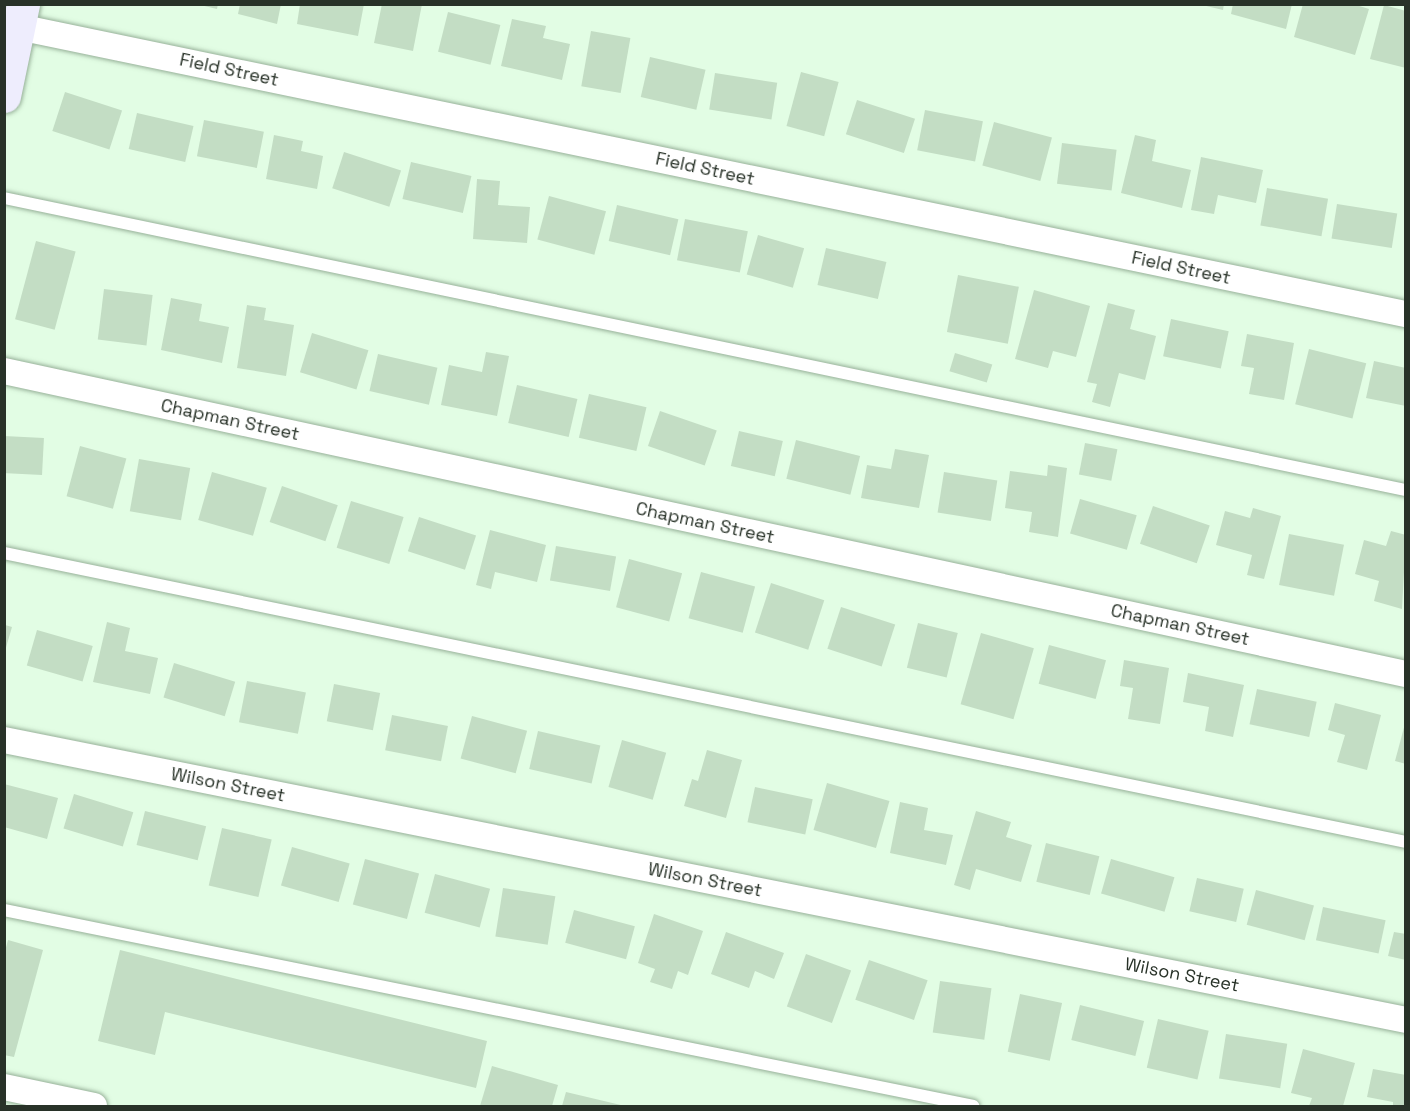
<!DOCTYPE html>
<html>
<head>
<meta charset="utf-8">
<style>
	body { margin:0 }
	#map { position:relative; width:1410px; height:1111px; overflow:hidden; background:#e2fde4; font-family:"Space Grotesk",sans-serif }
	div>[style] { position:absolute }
	.building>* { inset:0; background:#c3ddc4; transform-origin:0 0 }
	.roads { filter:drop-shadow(0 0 2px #97b199) drop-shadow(0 0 2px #97b199) }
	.lane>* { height:12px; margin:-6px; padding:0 6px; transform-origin:6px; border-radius:6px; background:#fff }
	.street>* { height:26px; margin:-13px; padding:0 13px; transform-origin:13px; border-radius:13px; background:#fff }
	.secondary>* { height:33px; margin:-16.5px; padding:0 16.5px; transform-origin:16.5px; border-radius:16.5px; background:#eeedfd }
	span { translate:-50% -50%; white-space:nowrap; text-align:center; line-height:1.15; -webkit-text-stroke:4.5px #fff; paint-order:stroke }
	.street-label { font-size:18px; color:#283228 }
	.frame { position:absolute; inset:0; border:6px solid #283228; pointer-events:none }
</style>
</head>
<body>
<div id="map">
	<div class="building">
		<i style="clip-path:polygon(196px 4px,218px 4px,217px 9px)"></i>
		<i style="clip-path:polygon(240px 4px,281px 4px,277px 24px,238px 14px)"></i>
		<i style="clip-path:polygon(300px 4px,364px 4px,358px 36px,297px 24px)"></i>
		<i style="clip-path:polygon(382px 4px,422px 4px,413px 51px,374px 43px)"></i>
		<i style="clip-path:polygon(1198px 4px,1224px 4px,1223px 10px)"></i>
		<i style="clip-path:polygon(1233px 4px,1292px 4px,1286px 29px,1231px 14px)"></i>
		<i style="clip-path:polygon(1303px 4px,1353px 4px,1369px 9px,1355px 55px,1294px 37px)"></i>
		<i style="clip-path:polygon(1384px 5px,1406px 11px,1406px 68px,1370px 59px)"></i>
		<i style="left:448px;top:12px;width:54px;height:41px;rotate:14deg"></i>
		<i style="clip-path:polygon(512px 19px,546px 26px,543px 38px,570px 44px,562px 80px,501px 66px)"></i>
		<i style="left:591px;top:31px;width:40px;height:56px;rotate:10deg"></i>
		<i style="left:650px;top:57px;width:57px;height:41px;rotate:13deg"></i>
		<i style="left:801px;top:72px;width:39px;height:56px;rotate:15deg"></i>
		<i style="left:715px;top:73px;width:63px;height:37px;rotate:9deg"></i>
		<i style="left:65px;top:92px;width:60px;height:41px;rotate:18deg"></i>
		<i style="left:857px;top:100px;width:61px;height:36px;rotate:18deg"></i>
		<i style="left:925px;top:110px;width:59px;height:41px;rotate:11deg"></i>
		<i style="left:137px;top:113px;width:58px;height:37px;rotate:13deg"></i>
		<i style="left:204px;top:120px;width:61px;height:37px;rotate:11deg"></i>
		<i style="left:994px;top:122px;width:60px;height:45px;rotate:15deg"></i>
		<i style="clip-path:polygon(274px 135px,303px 141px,301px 151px,323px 156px,317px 189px,266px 179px)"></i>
		<i style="clip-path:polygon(1135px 135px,1156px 140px,1152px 161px,1191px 170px,1182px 208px,1121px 193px)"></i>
		<i style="left:1062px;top:143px;width:55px;height:41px;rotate:7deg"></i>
		<i style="left:344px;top:152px;width:60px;height:38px;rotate:18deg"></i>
		<i style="clip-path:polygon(1201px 157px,1263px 170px,1256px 203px,1218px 195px,1214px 214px,1191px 210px)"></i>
		<i style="left:411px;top:162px;width:62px;height:38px;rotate:13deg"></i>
		<i style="clip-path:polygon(477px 179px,500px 181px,498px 205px,530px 207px,527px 243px,473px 239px)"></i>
		<i style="left:1267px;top:188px;width:62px;height:38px;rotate:10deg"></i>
		<i style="left:549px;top:196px;width:59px;height:45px;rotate:15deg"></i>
		<i style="left:1337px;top:204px;width:61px;height:35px;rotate:9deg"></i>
		<i style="left:617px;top:205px;width:63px;height:37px;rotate:13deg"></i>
		<i style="left:685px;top:219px;width:64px;height:42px;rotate:11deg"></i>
		<i style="left:758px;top:235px;width:48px;height:41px;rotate:16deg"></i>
		<i style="left:36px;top:241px;width:41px;height:81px;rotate:15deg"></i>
		<i style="left:826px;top:248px;width:62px;height:38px;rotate:13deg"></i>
		<i style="left:958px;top:275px;width:62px;height:58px;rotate:11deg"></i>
		<i style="left:104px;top:289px;width:49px;height:51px;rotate:7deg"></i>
		<i style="clip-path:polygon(1034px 290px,1090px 306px,1076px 357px,1053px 351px,1048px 368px,1015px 359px)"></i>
		<i style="clip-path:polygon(171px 298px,202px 304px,199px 321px,229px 327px,222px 363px,161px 350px)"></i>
		<i style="clip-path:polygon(1108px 303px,1135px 310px,1130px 329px,1156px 336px,1145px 380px,1119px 373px,1110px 407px,1092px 402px,1097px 384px,1087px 382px)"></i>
		<i style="clip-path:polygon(247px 305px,266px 308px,264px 320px,294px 325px,286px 376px,237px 368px)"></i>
		<i style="left:1171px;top:319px;width:59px;height:38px;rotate:12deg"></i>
		<i style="left:312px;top:333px;width:59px;height:41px;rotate:17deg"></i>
		<i style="clip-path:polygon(1247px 334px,1294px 343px,1284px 400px,1249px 394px,1254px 368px,1241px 366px)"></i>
		<i style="left:1309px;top:349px;width:59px;height:57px;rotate:14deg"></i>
		<i style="clip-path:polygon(486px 352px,509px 356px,497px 416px,441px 405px,449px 365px,482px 372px)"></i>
		<i style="left:955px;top:353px;width:39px;height:19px;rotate:17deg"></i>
		<i style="left:378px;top:354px;width:61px;height:38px;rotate:13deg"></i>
		<i style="clip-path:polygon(1374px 361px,1406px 368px,1406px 406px,1366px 398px)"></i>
		<i style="left:517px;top:385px;width:62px;height:39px;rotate:13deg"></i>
		<i style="left:589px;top:394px;width:59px;height:45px;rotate:13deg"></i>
		<i style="left:660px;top:411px;width:60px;height:37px;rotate:19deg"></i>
		<i style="left:739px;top:431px;width:45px;height:36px;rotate:13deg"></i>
		<i style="left:4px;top:436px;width:40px;height:37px;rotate:3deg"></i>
		<i style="left:796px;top:440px;width:66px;height:40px;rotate:14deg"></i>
		<i style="left:1085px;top:443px;width:33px;height:32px;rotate:11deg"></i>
		<i style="left:80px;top:446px;width:48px;height:52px;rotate:15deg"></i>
		<i style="clip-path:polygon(895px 449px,929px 455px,919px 508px,861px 498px,867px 465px,891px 469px)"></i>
		<i style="left:139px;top:459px;width:52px;height:53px;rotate:10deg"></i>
		<i style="clip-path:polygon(1048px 465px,1067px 468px,1058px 537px,1029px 532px,1032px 512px,1005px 508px,1010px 471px,1047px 476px)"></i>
		<i style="left:212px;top:472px;width:57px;height:50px;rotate:16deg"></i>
		<i style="left:944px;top:472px;width:54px;height:41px;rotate:9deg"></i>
		<i style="left:282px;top:486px;width:59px;height:38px;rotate:19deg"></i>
		<i style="left:1080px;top:499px;width:59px;height:36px;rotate:16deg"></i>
		<i style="left:351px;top:501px;width:55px;height:49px;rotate:17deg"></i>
		<i style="left:1153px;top:506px;width:60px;height:40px;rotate:19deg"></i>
		<i style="clip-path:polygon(1253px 508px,1281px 516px,1264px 579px,1247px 575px,1252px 555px,1216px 545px,1225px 511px,1250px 518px)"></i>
		<i style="left:419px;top:517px;width:60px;height:36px;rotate:18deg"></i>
		<i style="clip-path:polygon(490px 530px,546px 545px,537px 582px,495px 572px,491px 589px,476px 585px)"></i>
		<i style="clip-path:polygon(1391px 531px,1406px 535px,1402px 609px,1374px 601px,1379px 581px,1355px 574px,1364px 540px,1386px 546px)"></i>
		<i style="left:1289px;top:534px;width:56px;height:52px;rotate:11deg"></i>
		<i style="left:556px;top:546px;width:61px;height:35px;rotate:10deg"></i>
		<i style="left:629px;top:559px;width:55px;height:50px;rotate:15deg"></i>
		<i style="left:701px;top:572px;width:56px;height:48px;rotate:15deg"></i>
		<i style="left:771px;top:583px;width:56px;height:52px;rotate:18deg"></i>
		<i style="left:841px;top:607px;width:57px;height:44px;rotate:18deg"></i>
		<i style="clip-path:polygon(107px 622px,130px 628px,125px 651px,158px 658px,150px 694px,93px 682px)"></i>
		<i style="left:918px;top:623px;width:41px;height:46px;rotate:14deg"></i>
		<i style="clip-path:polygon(5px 625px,12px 627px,5px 651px)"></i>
		<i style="left:37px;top:630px;width:58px;height:37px;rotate:16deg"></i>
		<i style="left:981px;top:633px;width:55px;height:74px;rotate:16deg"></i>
		<i style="left:1049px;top:645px;width:59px;height:40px;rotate:15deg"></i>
		<i style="clip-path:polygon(1124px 660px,1169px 668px,1160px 724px,1128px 719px,1133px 688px,1120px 686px)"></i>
		<i style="left:174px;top:663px;width:64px;height:36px;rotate:17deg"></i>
		<i style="clip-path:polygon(1188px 673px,1244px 685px,1233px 737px,1205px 731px,1209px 707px,1183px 702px)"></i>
		<i style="left:247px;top:681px;width:60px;height:42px;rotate:11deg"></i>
		<i style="left:334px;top:684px;width:47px;height:38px;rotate:11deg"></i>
		<i style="left:1257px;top:689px;width:61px;height:36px;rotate:12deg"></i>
		<i style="clip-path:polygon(1335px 703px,1381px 715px,1367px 770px,1337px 762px,1345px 735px,1328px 730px)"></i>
		<i style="left:392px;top:715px;width:57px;height:36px;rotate:11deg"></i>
		<i style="left:472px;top:716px;width:57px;height:44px;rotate:15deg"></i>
		<i style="clip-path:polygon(1406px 720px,1406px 764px,1395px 761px)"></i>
		<i style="left:538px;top:731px;width:64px;height:39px;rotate:13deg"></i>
		<i style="left:622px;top:740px;width:46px;height:49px;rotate:16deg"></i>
		<i style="clip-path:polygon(707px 750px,742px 760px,726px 818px,684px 806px,692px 779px,698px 781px)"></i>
		<i style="left:827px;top:783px;width:65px;height:49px;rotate:16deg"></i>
		<i style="clip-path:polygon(4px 784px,58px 798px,47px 839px,4px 827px)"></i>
		<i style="left:755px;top:787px;width:59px;height:36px;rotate:12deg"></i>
		<i style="left:74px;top:794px;width:62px;height:36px;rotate:17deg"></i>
		<i style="clip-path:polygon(900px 802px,928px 808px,924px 830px,953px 835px,946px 865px,890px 853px)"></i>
		<i style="left:145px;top:811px;width:63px;height:35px;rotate:14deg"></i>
		<i style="clip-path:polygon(976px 811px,1011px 822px,1006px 837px,1032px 845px,1021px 882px,976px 869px,970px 890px,954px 885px)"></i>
		<i style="left:222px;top:828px;width:51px;height:59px;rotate:13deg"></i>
		<i style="left:1046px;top:843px;width:55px;height:40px;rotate:14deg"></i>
		<i style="left:292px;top:847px;width:60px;height:40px;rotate:16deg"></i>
		<i style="left:365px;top:859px;width:56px;height:47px;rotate:15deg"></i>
		<i style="left:1111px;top:859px;width:66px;height:36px;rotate:16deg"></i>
		<i style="left:435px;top:874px;width:57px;height:40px;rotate:15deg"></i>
		<i style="left:1197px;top:878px;width:48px;height:34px;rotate:13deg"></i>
		<i style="left:503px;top:888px;width:53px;height:49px;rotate:9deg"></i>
		<i style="left:1256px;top:890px;width:60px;height:36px;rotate:15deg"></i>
		<i style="left:1323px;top:907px;width:64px;height:34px;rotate:12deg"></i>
		<i style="left:574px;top:910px;width:63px;height:34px;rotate:15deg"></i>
		<i style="clip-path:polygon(654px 914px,703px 931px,688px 975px,678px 971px,672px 989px,650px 982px,655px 969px,638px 963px)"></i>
		<i style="clip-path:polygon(726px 932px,784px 953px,774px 979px,755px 971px,749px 988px,711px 974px)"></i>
		<i style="clip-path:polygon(1394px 932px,1406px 934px,1406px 960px,1388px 956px)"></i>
		<i style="clip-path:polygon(8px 940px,43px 950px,14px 1057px,4px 1055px,4px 955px)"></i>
		<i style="clip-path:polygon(120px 950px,487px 1041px,476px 1088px,165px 1012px,155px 1055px,98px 1041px)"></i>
		<i style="left:806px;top:954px;width:48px;height:56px;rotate:20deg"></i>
		<i style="left:869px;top:960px;width:62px;height:42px;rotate:19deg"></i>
		<i style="left:940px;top:981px;width:52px;height:52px;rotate:8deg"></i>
		<i style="left:1020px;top:994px;width:43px;height:59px;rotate:12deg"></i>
		<i style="left:1080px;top:1005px;width:66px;height:36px;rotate:14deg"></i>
		<i style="left:1158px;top:1019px;width:52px;height:50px;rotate:13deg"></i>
		<i style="left:1226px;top:1034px;width:62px;height:45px;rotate:9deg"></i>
		<i style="clip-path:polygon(1303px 1049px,1355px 1063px,1343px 1106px,1309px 1106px,1312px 1098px,1291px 1093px)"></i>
		<i style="clip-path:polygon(492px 1066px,558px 1085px,552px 1106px,480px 1106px)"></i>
		<i style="clip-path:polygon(1373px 1069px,1406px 1075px,1406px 1106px,1393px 1106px,1393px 1102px,1367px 1097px)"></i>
		<i style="clip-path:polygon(566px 1092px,625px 1106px,562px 1106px)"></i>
	</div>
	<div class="roads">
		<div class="lane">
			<i style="left:4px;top:198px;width:1432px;rotate:11.77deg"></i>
			<i style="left:4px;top:553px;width:1431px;rotate:11.65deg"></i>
			<i style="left:4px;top:910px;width:989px;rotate:11.43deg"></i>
		</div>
		<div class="street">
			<i style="left:4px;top:24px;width:1432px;rotate:11.69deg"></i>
			<i style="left:4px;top:371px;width:1434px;rotate:12.2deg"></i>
			<i style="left:4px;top:740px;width:1430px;rotate:11.29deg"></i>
			<i style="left:4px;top:1087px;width:92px;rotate:11.9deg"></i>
		</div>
		<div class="secondary">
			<i style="left:4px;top:96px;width:94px;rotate:-78.3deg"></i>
		</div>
	</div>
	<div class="street-label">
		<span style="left:229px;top:70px;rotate:12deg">Field Street</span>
		<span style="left:705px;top:169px;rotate:12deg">Field Street</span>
		<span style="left:1181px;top:268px;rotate:12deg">Field Street</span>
		<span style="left:230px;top:420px;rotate:12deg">Chapman Street</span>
		<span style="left:705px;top:523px;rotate:12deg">Chapman Street</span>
		<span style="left:1180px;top:625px;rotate:12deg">Chapman Street</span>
		<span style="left:228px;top:785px;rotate:11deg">Wilson Street</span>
		<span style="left:705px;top:880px;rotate:11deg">Wilson Street</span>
		<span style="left:1182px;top:975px;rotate:11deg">Wilson Street</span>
	</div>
	<div class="frame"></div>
</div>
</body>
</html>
